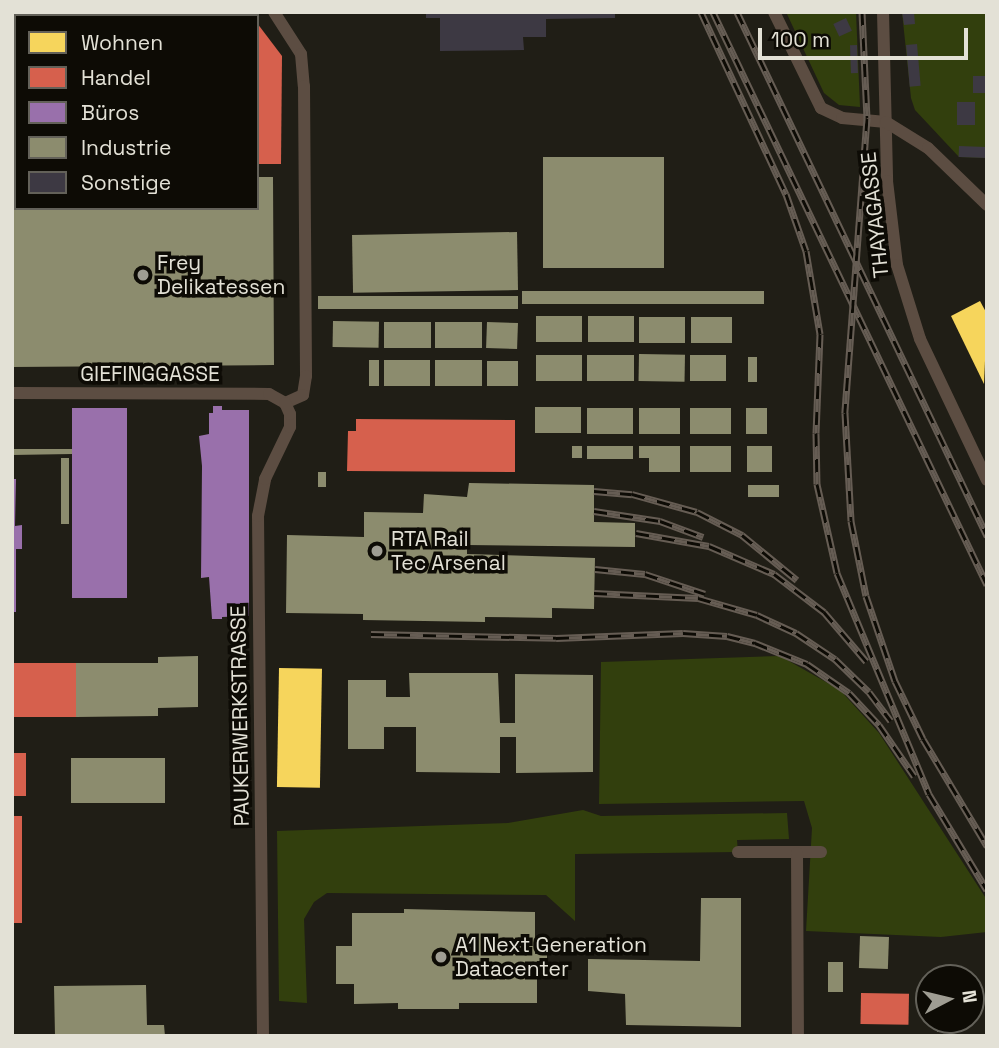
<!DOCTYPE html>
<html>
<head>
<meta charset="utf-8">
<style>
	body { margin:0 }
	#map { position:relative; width:999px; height:1048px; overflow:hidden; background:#201e16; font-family:"Space Grotesk",sans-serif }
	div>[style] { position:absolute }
	.green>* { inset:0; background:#323f0d }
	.homes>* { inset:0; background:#f6d55c; transform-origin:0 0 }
	.shops>* { inset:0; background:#d6604d; transform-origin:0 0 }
	.offices>* { inset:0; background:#9970ab; transform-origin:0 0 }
	.industry>* { inset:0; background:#8c8c6e; transform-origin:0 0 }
	.building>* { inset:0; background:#3d3943; transform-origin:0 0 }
	.minor>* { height:12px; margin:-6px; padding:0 6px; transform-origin:6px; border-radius:6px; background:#5c4d42 }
	.primary>* { height:21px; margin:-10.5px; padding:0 10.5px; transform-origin:10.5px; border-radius:10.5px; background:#654f3c }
	.rail>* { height:7px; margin-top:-3.5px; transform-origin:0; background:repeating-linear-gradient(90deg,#0d0b05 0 13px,#665d54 0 26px); box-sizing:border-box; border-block:2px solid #665d54 }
	.dots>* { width:19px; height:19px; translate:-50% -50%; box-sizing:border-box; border:4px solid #0d0b05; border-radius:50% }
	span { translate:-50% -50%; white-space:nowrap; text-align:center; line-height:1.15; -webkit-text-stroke:7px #0d0b05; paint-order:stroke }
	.street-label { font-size:21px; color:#e3e1d6 }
	.poi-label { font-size:21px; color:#e3e1d6 }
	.left { translate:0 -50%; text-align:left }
	.frame { position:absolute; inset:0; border:14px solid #e3e1d6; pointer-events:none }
	.legend { position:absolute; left:14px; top:14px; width:245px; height:196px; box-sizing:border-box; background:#0d0b05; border:2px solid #636159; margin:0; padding:9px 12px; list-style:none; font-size:21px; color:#e3e1d6 }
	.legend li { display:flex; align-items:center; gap:14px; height:35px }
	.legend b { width:35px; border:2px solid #636159 }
	.north { position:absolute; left:915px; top:964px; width:70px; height:70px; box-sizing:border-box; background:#0d0b05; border:2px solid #636159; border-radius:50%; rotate:83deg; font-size:19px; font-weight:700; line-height:28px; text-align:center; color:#e3e1d6 }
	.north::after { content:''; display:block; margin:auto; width:24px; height:32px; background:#9f9d93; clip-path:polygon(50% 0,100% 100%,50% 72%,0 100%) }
	.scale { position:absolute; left:758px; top:28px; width:210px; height:32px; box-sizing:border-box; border:4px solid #e3e1d6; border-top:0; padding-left:9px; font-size:21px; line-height:24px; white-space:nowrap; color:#e3e1d6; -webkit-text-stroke:5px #0d0b05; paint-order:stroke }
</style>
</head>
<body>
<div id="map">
	<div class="green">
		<i style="clip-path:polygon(786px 12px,856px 12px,860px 107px,839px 105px,824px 93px)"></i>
		<i style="clip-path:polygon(902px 12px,987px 12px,987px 158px,959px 157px,915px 110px,911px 98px)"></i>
		<i style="clip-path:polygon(780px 656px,840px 690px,879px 733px,987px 900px,987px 932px,941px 937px,806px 931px,812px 828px,804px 801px,599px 804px,601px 662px)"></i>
		<i style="clip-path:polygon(583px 810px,601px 816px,787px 813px,789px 839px,737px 840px,738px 852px,575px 854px,575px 921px,546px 895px,327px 893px,314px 902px,304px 919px,307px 1003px,279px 1001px,277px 831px,508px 823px)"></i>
	</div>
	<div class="homes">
		<i style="clip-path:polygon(980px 301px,987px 314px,984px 384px,951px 316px)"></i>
		<i style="left:279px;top:668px;width:43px;height:119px;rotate:1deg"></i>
	</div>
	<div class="shops">
		<i style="left:131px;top:12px;width:119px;height:4px"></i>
		<i style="clip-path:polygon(257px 23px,282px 56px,281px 164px,257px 164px)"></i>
		<i style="clip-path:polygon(356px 419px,515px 420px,515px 472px,347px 471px,348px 431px,356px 431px)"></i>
		<i style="left:12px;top:663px;width:64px;height:54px"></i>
		<i style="left:12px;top:753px;width:14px;height:43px"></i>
		<i style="left:12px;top:816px;width:10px;height:107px"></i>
		<i style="left:861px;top:993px;width:48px;height:31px;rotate:1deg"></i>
	</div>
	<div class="offices">
		<i style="clip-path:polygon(213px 406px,222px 406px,222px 410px,249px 410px,249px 616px,222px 617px,222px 619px,212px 619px,209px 577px,201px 578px,202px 466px,199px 436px,209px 434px,209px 413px,213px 413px)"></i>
		<i style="left:72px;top:408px;width:55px;height:190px"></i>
		<i style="clip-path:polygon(12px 479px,16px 479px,15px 526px,22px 525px,22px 549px,16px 549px,16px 612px,12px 612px)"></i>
	</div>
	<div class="industry">
		<i style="left:543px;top:157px;width:121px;height:111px"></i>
		<i style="clip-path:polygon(257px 177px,273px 177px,274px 365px,12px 367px,12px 202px,16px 202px,16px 208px,257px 208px)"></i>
		<i style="left:517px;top:232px;width:58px;height:165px;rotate:89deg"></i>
		<i style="left:522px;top:291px;width:242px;height:13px"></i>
		<i style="left:318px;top:296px;width:200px;height:13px"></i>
		<i style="left:536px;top:316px;width:46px;height:26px"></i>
		<i style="left:588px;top:316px;width:46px;height:26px"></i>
		<i style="left:639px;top:317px;width:46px;height:26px"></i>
		<i style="left:691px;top:317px;width:41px;height:26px"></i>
		<i style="left:333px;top:321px;width:46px;height:26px;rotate:1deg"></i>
		<i style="left:384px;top:322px;width:47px;height:26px"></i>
		<i style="left:435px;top:322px;width:47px;height:26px"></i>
		<i style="left:487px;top:322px;width:31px;height:26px;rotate:2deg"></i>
		<i style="left:639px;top:354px;width:46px;height:27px;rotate:1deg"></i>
		<i style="left:536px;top:355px;width:46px;height:26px"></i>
		<i style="left:587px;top:355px;width:47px;height:26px"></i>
		<i style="left:690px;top:355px;width:36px;height:26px"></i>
		<i style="left:748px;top:357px;width:9px;height:25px"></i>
		<i style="left:369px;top:360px;width:10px;height:26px"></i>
		<i style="left:384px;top:360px;width:46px;height:26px"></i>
		<i style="left:435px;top:360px;width:47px;height:26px"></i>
		<i style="left:487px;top:361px;width:31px;height:25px"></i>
		<i style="left:535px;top:407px;width:46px;height:26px"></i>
		<i style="left:587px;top:408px;width:46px;height:26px"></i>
		<i style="left:639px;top:408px;width:41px;height:26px"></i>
		<i style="left:690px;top:408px;width:41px;height:26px"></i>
		<i style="left:746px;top:408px;width:21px;height:26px"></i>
		<i style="left:572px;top:446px;width:10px;height:12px"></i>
		<i style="left:587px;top:446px;width:46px;height:13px"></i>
		<i style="clip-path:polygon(639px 446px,680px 446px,680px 472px,649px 472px,649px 458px,639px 458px)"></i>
		<i style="left:690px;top:446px;width:41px;height:26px"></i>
		<i style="left:747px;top:446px;width:25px;height:26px"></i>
		<i style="clip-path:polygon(12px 449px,72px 449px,72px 454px,12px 455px)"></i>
		<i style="left:61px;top:458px;width:8px;height:66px"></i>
		<i style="left:318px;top:472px;width:8px;height:15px"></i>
		<i style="clip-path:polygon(469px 483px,594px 485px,594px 522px,635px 523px,635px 547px,467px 545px,467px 554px,595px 558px,594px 609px,552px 608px,552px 618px,485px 617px,485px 622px,363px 620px,363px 614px,286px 613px,287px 535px,364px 537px,364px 512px,423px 513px,424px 494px,467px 497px)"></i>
		<i style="left:748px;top:485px;width:31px;height:12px"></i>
		<i style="clip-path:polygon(198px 656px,198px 707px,158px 708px,158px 716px,76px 717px,76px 663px,158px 663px,158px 657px)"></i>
		<i style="clip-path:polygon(409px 673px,498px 673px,500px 723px,515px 723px,515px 674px,593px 675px,593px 772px,516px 773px,516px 737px,500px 737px,500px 773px,416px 772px,416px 727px,384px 727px,384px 749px,348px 749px,348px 680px,386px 680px,386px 697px,410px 697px)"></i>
		<i style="left:165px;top:758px;width:45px;height:94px;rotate:90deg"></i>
		<i style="clip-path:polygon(701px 898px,741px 898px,741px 1027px,626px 1025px,625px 994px,588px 991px,588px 959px,700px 961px)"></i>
		<i style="clip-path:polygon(404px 909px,535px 912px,535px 954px,547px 954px,547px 961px,537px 961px,537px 1003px,459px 1003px,459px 1009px,398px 1009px,398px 1003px,354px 1004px,354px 984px,336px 984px,336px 946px,352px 946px,352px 913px,404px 913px)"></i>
		<i style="left:860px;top:936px;width:29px;height:32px;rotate:2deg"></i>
		<i style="left:828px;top:962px;width:15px;height:30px"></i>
		<i style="clip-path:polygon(146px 985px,147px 1025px,164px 1025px,165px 1036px,55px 1036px,54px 986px)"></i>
		<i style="clip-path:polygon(938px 1020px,964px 1020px,964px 1028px,937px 1032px)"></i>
	</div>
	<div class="building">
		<i style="clip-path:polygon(426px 12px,615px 12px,615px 18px,546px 19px,546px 37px,523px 37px,524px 50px,440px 51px,440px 18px,426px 18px)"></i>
		<i style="clip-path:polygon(902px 12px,914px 12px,915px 24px,904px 25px)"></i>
		<i style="left:846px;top:18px;width:14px;height:14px;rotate:65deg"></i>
		<i style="left:917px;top:44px;width:42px;height:11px;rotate:85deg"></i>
		<i style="left:857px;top:45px;width:28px;height:7px;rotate:88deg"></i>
		<i style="left:973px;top:76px;width:13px;height:17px"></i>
		<i style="left:957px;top:102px;width:18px;height:23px"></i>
		<i style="left:959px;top:146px;width:28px;height:11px;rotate:2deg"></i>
	</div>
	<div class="minor">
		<i style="left:274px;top:12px;width:50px;rotate:57.3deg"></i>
		<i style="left:301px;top:54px;width:32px;rotate:85deg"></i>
		<i style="left:304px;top:86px;width:290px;rotate:89.6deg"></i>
		<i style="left:306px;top:376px;width:19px;rotate:99deg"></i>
		<i style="left:303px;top:395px;width:20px;rotate:156deg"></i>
		<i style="left:774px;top:12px;width:107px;rotate:63.9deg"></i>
		<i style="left:821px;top:108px;width:23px;rotate:25deg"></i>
		<i style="left:842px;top:118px;width:44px;rotate:5.2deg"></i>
		<i style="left:883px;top:12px;width:169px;rotate:88.6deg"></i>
		<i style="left:887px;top:181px;width:85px;rotate:83.2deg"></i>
		<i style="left:897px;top:265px;width:77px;rotate:72.7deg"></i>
		<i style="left:920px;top:339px;width:156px;rotate:64.6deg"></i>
		<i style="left:886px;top:122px;width:49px;rotate:31.8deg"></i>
		<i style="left:928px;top:148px;width:82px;rotate:44deg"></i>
		<i style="left:12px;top:393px;width:257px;rotate:0.2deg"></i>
		<i style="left:269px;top:394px;width:18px;rotate:29deg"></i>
		<i style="left:738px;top:852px;width:83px"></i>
		<i style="left:797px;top:853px;width:183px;rotate:89.7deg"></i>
		<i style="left:263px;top:1036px;width:520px;rotate:-90.55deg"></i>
		<i style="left:258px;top:516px;width:38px;rotate:-79deg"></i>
		<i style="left:265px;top:479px;width:58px;rotate:-64.3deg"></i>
		<i style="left:290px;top:427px;width:13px;rotate:-90deg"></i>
		<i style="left:290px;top:414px;width:12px;rotate:-114deg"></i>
	</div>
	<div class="primary">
		<i style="left:50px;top:16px;width:4px;rotate:-63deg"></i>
		<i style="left:77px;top:16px;width:4px;rotate:-63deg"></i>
		<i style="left:12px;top:78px;width:7px;rotate:-56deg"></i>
		<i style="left:12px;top:123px;width:7px;rotate:-56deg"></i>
	</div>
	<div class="rail">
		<i style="left:701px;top:12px;width:201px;rotate:65deg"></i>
		<i style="left:786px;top:194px;width:60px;rotate:70.7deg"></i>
		<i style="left:806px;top:251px;width:84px;rotate:80.4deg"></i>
		<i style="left:820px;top:334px;width:99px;rotate:92.3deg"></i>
		<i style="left:816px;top:433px;width:51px;rotate:88.9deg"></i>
		<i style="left:817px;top:484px;width:91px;rotate:77.3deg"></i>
		<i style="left:837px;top:573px;width:239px;rotate:67.4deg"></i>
		<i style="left:929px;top:794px;width:112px;rotate:58.9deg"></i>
		<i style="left:713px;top:12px;width:635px;rotate:64.44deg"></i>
		<i style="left:737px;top:12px;width:581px;rotate:64.49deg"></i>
		<i style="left:862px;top:12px;width:106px;rotate:87.3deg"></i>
		<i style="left:867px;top:118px;width:296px;rotate:94.3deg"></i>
		<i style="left:845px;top:413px;width:108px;rotate:86.8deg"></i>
		<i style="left:851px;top:521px;width:76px;rotate:78.7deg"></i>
		<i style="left:866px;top:596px;width:90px;rotate:71.2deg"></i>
		<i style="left:895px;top:681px;width:64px;rotate:64.2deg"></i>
		<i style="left:923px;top:739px;width:125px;rotate:59.1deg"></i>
		<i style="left:594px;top:491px;width:38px;rotate:5deg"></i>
		<i style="left:632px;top:494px;width:67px;rotate:15.5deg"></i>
		<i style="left:697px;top:512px;width:51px;rotate:27.1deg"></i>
		<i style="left:742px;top:535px;width:71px;rotate:39.3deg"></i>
		<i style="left:594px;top:511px;width:67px;rotate:8.6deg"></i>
		<i style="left:660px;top:521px;width:46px;rotate:20.4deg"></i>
		<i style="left:636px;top:533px;width:74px;rotate:10.1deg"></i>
		<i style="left:709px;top:546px;width:71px;rotate:23.3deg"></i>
		<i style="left:774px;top:574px;width:63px;rotate:37.2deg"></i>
		<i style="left:824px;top:612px;width:65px;rotate:49.4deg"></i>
		<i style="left:595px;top:569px;width:50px;rotate:5.7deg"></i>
		<i style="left:645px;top:574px;width:63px;rotate:18.4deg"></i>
		<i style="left:594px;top:593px;width:104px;rotate:2.8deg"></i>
		<i style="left:698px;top:598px;width:61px;rotate:16.1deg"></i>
		<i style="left:757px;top:615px;width:43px;rotate:24.8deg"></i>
		<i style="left:796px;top:633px;width:47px;rotate:33.7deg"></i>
		<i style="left:835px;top:659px;width:47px;rotate:44.1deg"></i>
		<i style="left:869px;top:692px;width:36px;rotate:53deg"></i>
		<i style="left:371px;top:634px;width:185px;rotate:1.2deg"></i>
		<i style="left:556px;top:638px;width:127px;rotate:-2.3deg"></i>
		<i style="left:683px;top:633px;width:44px;rotate:3.9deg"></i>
		<i style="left:727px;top:636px;width:29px;rotate:14deg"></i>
		<i style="left:755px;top:643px;width:56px;rotate:22deg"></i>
		<i style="left:807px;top:664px;width:51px;rotate:34.6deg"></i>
		<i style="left:849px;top:693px;width:44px;rotate:46.8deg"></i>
		<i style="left:879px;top:725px;width:62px;rotate:55.5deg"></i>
	</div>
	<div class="dots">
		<i style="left:143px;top:275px;background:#9f9d93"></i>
		<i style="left:377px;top:551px;background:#9f9d93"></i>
		<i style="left:441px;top:957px;background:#9f9d93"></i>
	</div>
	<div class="street-label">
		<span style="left:875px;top:215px;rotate:-96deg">THAYAGASSE</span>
		<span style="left:150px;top:374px">GIEFINGGASSE</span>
		<span style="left:240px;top:716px;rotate:-91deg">PAUKERWERKSTRASSE</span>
	</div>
	<div class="poi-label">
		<span class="left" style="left:157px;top:275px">Frey<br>Delikatessen</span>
		<span class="left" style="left:391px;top:551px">RTA Rail<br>Tec Arsenal</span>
		<span class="left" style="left:455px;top:957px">A1 Next Generation<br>Datacenter</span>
	</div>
	<div class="frame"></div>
	<ul class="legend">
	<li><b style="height:19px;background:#f6d55c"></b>Wohnen</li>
	<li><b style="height:19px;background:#d6604d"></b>Handel</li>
	<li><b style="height:19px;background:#9970ab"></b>Büros</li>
	<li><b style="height:19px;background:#8c8c6e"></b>Industrie</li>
	<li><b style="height:19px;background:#3d3943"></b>Sonstige</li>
	</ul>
	<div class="north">N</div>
	<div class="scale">100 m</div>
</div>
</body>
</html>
